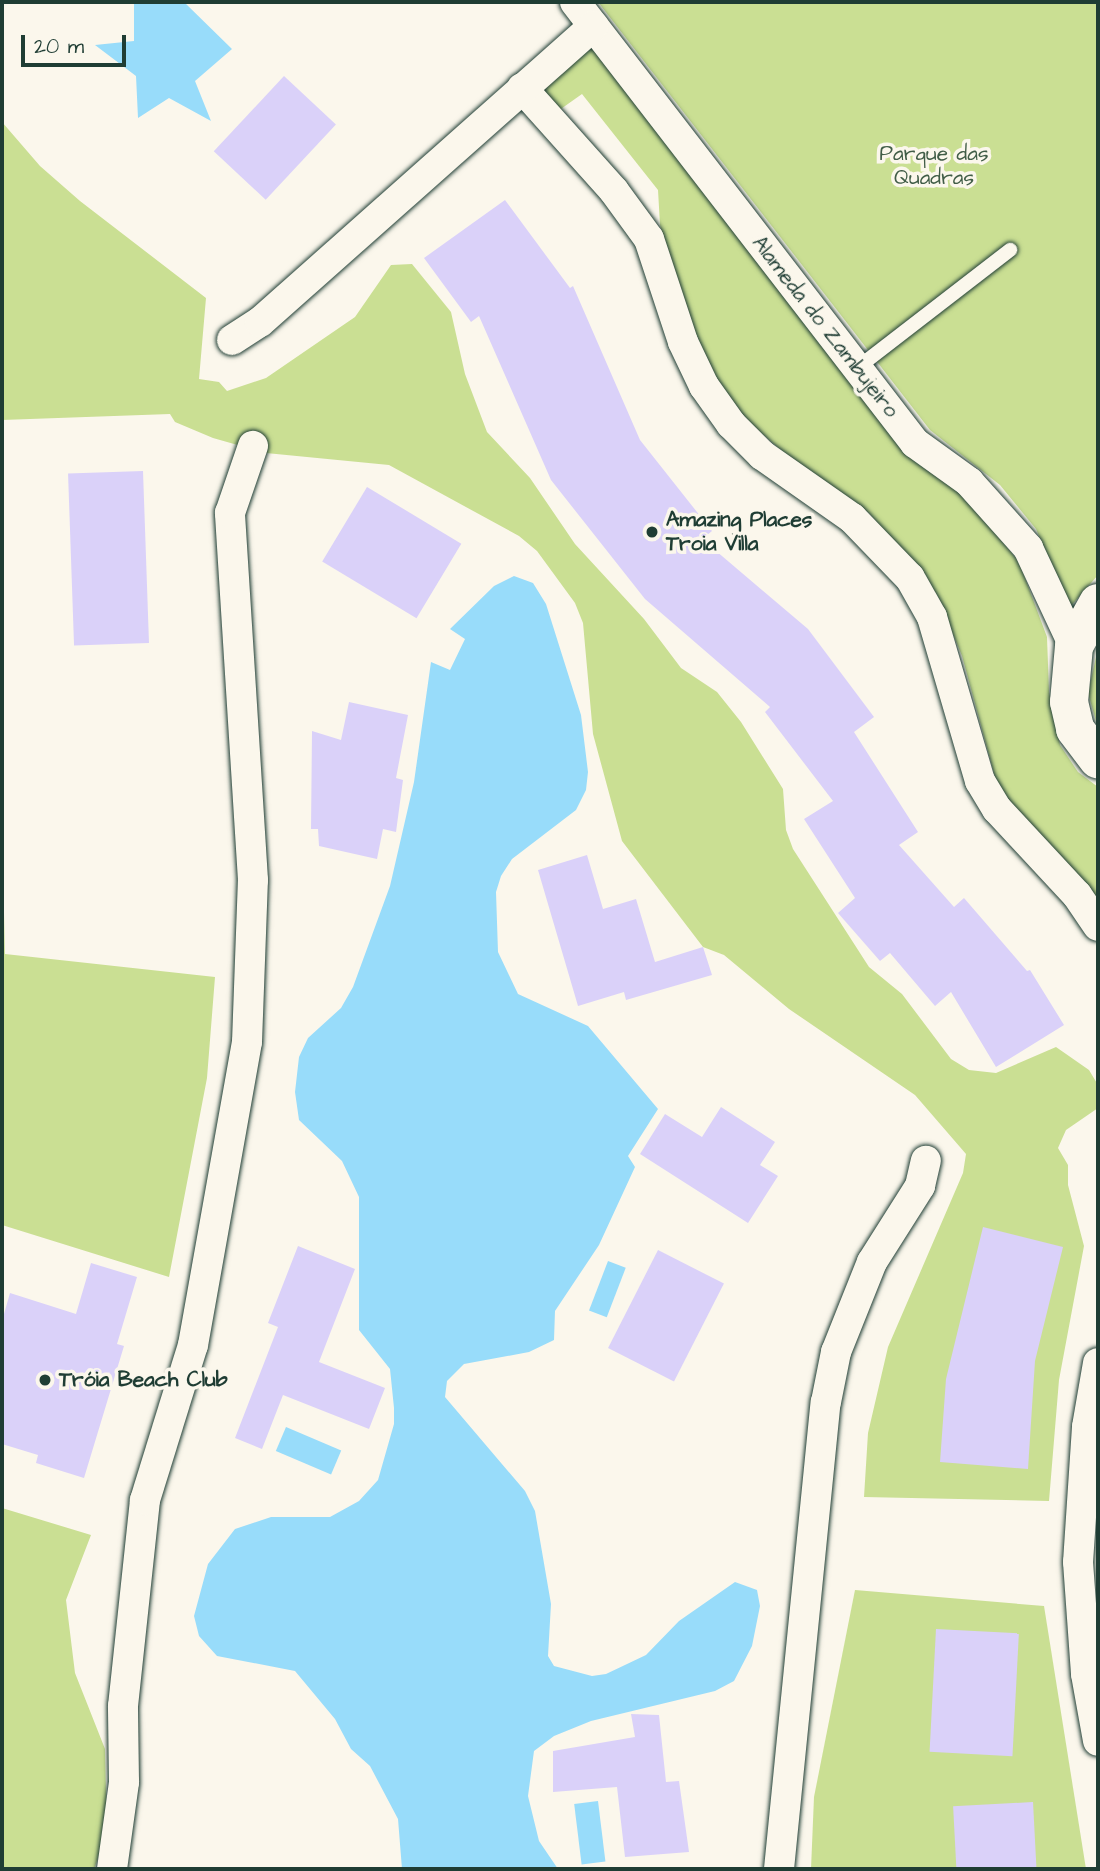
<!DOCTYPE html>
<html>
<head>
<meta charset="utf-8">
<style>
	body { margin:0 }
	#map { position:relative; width:1100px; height:1871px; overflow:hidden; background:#fbf7ec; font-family:"Architects Daughter",sans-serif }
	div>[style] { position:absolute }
	.green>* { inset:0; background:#cadf93 }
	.water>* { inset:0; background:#98dcfa; transform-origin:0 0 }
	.building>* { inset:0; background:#dad1f9; transform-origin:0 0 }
	.roads { filter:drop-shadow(0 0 2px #1f3d34) drop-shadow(0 0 2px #1f3d34) }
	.lane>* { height:14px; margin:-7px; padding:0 7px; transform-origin:7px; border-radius:7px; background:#fbf7ec }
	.street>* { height:30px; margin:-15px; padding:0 15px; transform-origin:15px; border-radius:15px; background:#fbf7ec }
	.secondary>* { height:38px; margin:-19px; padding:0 19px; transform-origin:19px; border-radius:19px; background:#fbf7ec }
	.dots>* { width:19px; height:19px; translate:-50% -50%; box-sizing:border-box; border:4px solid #fbf7ec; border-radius:50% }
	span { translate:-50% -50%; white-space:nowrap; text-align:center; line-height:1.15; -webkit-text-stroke:7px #fbf7ec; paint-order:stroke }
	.park-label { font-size:21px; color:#415d47 }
	.street-label { font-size:21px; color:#1f3d34 }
	.poi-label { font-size:21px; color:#1f3d34; font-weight:700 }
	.left { translate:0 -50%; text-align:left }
	.frame { position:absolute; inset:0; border:4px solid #1f3d34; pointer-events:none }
	.scale { position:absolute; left:21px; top:35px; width:105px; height:32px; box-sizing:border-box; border:4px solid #1f3d34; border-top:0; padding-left:9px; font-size:21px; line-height:24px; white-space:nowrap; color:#1f3d34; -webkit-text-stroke:5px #fbf7ec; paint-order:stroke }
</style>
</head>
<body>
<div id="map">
	<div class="green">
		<i style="clip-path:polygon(598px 2px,1098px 2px,1098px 575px,1070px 607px,1036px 529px,1000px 485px,930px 430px)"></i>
		<i style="clip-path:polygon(596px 44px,1019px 562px,1047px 637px,1049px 692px,1060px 745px,1078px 772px,1098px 787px,1098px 908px,998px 788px,962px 656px,937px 595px,869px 513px,790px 458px,733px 408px,702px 353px,679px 295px,660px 225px,658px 190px,582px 94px,558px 111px,540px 91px)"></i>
		<i style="clip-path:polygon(2px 122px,40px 166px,80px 201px,206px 298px,199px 379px,219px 382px,227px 391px,266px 378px,355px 317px,391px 265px,412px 264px,451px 312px,465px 374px,487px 432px,530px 478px,575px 544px,644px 619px,681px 668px,717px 692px,741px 722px,783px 789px,786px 830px,793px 849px,869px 967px,902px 994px,951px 1059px,969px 1070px,996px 1073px,1056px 1047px,1089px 1070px,1098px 1085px,1098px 1108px,1066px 1130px,1058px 1148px,1068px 1165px,1068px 1185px,1084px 1246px,1059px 1380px,1049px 1501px,864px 1497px,868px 1433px,888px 1347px,963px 1173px,966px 1154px,915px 1095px,789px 1009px,724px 955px,703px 947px,622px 841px,593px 734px,583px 623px,575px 603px,537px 551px,519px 536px,389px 465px,266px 453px,213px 438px,175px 422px,170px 414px,2px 420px)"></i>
		<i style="clip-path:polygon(1098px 648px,1098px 728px,1088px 693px)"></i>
		<i style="clip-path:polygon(2px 828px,5px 954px,215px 977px,207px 1078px,169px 1277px,2px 1225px)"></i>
		<i style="clip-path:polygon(2px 1508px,91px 1535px,66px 1600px,75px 1673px,105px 1749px,107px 1833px,94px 1869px,2px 1869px)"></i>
		<i style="clip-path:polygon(855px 1590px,1044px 1606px,1086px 1869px,811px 1869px,814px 1797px)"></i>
	</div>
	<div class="water">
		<i style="clip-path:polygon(134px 2px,184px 2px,232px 49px,195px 81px,211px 121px,169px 98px,138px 118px,136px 76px,95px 45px,134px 41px)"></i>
		<i style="clip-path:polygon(514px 576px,533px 583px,546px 604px,581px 715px,588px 772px,586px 790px,576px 810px,512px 859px,501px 876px,496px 892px,498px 952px,518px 994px,588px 1026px,658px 1109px,628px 1156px,635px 1167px,599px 1245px,555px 1311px,554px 1340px,529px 1352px,464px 1364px,447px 1381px,445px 1397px,525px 1491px,535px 1511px,551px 1604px,548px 1656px,554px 1666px,592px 1676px,606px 1674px,646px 1655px,679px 1621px,735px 1582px,757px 1590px,760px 1606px,752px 1646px,734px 1681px,715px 1691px,591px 1721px,554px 1736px,534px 1751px,528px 1796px,539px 1841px,558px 1869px,402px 1869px,398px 1819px,370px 1766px,351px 1749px,335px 1719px,295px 1671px,217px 1656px,199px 1636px,194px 1616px,208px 1564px,235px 1529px,271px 1517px,330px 1517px,359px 1501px,378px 1480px,394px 1424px,394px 1408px,390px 1369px,359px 1330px,359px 1197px,342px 1161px,299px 1120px,295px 1092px,299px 1057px,308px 1038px,341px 1008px,353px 987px,390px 886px,414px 782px,431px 662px,450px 670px,465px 639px,450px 629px,494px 586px)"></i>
		<i style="left:608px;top:1261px;width:19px;height:53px;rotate:21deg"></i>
		<i style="left:286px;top:1427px;width:60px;height:26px;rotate:23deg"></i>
		<i style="left:598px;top:1801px;width:61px;height:24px;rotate:83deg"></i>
	</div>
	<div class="building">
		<i style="left:284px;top:76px;width:71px;height:103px;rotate:43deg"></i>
		<i style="clip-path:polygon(505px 200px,570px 288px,573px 286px,640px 440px,712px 531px,702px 539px,808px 629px,874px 717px,854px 732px,918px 832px,899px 845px,954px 907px,964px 898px,1027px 971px,1030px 970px,1064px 1025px,996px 1067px,951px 992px,935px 1006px,890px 953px,880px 961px,838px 913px,855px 898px,804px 819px,833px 801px,765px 712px,770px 707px,645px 599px,551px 480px,479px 316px,471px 322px,424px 258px)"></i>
		<i style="left:143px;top:471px;width:172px;height:75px;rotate:88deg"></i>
		<i style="left:367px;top:487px;width:110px;height:87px;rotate:31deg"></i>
		<i style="clip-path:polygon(349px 702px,408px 715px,396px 778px,403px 780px,396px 832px,383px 829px,377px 859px,319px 846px,318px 829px,311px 829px,312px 731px,341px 740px)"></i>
		<i style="clip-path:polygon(587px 855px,603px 909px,636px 899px,655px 962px,703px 947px,712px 975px,626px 1000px,624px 992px,578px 1006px,538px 870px)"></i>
		<i style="clip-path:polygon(721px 1107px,775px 1142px,760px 1165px,778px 1176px,748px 1223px,640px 1154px,665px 1114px,702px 1137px)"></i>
		<i style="clip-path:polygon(983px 1227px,1063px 1247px,1035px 1361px,1028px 1469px,940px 1462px,946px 1379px)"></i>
		<i style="clip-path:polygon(298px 1246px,355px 1269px,319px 1362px,385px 1388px,369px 1429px,283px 1395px,262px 1449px,235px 1438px,278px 1327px,268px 1323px)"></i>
		<i style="left:658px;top:1250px;width:74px;height:110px;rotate:27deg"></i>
		<i style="clip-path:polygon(91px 1263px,137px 1277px,117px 1344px,124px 1346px,84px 1478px,36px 1463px,38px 1455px,2px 1444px,2px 1321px,10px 1293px,76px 1314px)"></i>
		<i style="left:936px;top:1629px;width:83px;height:123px;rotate:3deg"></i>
		<i style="clip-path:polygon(631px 1714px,659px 1715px,666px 1782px,679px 1781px,689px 1852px,625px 1857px,617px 1787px,553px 1792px,553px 1751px,635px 1737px)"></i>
		<i style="left:1033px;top:1802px;width:67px;height:80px;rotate:87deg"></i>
	</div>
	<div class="roads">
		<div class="lane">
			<i style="left:856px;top:369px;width:195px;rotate:-37.7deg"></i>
		</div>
		<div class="street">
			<i style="left:575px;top:2px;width:557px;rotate:52.37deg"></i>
			<i style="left:915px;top:443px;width:67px;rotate:35.8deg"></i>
			<i style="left:969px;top:482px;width:89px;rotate:48.2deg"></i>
			<i style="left:1028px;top:548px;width:108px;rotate:64.9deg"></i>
			<i style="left:522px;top:88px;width:138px;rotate:48.2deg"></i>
			<i style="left:614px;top:191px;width:59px;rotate:53.9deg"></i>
			<i style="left:649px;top:239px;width:108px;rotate:71.7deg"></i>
			<i style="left:683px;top:342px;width:49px;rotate:64.5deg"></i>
			<i style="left:704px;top:386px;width:47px;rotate:54.6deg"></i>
			<i style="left:731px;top:424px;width:44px;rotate:45deg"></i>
			<i style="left:762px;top:455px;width:110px;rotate:35deg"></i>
			<i style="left:852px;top:518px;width:83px;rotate:46deg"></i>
			<i style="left:910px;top:578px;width:45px;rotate:60.6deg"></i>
			<i style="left:932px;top:617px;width:171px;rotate:73.7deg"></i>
			<i style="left:980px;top:781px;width:33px;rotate:59deg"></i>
			<i style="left:997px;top:809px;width:117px;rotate:47.1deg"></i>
			<i style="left:1077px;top:895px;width:37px;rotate:56deg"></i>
			<i style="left:232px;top:340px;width:33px;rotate:-33deg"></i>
			<i style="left:260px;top:322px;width:446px;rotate:-41.6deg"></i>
			<i style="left:1098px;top:1363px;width:65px;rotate:99.8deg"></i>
			<i style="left:1087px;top:1427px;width:135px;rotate:93.8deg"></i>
			<i style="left:1078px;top:1562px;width:112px;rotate:85.9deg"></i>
			<i style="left:1086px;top:1674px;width:68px;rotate:79.8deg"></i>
			<i style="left:112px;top:1869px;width:88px;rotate:-82.1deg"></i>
			<i style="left:124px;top:1782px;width:76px;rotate:-90.8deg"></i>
			<i style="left:123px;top:1706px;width:207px;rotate:-83.9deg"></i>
			<i style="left:145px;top:1500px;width:162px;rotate:-72.8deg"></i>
			<i style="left:193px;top:1345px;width:308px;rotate:-79.9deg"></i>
			<i style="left:247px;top:1042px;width:162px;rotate:-87.9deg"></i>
			<i style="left:253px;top:880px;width:368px;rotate:-93.6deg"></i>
			<i style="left:230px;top:513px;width:71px;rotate:-71.1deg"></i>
			<i style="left:779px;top:1869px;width:469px;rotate:-84.3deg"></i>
			<i style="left:826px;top:1402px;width:51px;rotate:-78.7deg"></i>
			<i style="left:836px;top:1352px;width:97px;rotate:-68.2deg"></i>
			<i style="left:872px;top:1262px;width:90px;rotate:-57.7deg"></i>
			<i style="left:920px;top:1186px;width:26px;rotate:-77deg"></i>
		</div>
		<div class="secondary">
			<i style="left:1098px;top:603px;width:49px;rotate:119.2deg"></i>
			<i style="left:1074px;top:646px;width:56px;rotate:95.1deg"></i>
			<i style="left:1069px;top:702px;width:28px;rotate:77deg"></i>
			<i style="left:1075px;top:729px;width:38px;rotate:53deg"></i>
		</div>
	</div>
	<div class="dots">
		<i style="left:652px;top:532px;background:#1f3d34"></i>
		<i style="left:45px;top:1380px;background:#1f3d34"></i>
	</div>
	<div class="park-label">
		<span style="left:934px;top:166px">Parque das<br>Quadras</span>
	</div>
	<div class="street-label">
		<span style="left:825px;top:327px;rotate:52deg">Alameda do Zambujeiro</span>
	</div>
	<div class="poi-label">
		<span class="left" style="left:666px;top:532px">Amazing Places<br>Troia Villa</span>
		<span class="left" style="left:59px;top:1380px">Tróia Beach Club</span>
	</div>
	<div class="frame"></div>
	<div class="scale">20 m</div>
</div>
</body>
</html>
